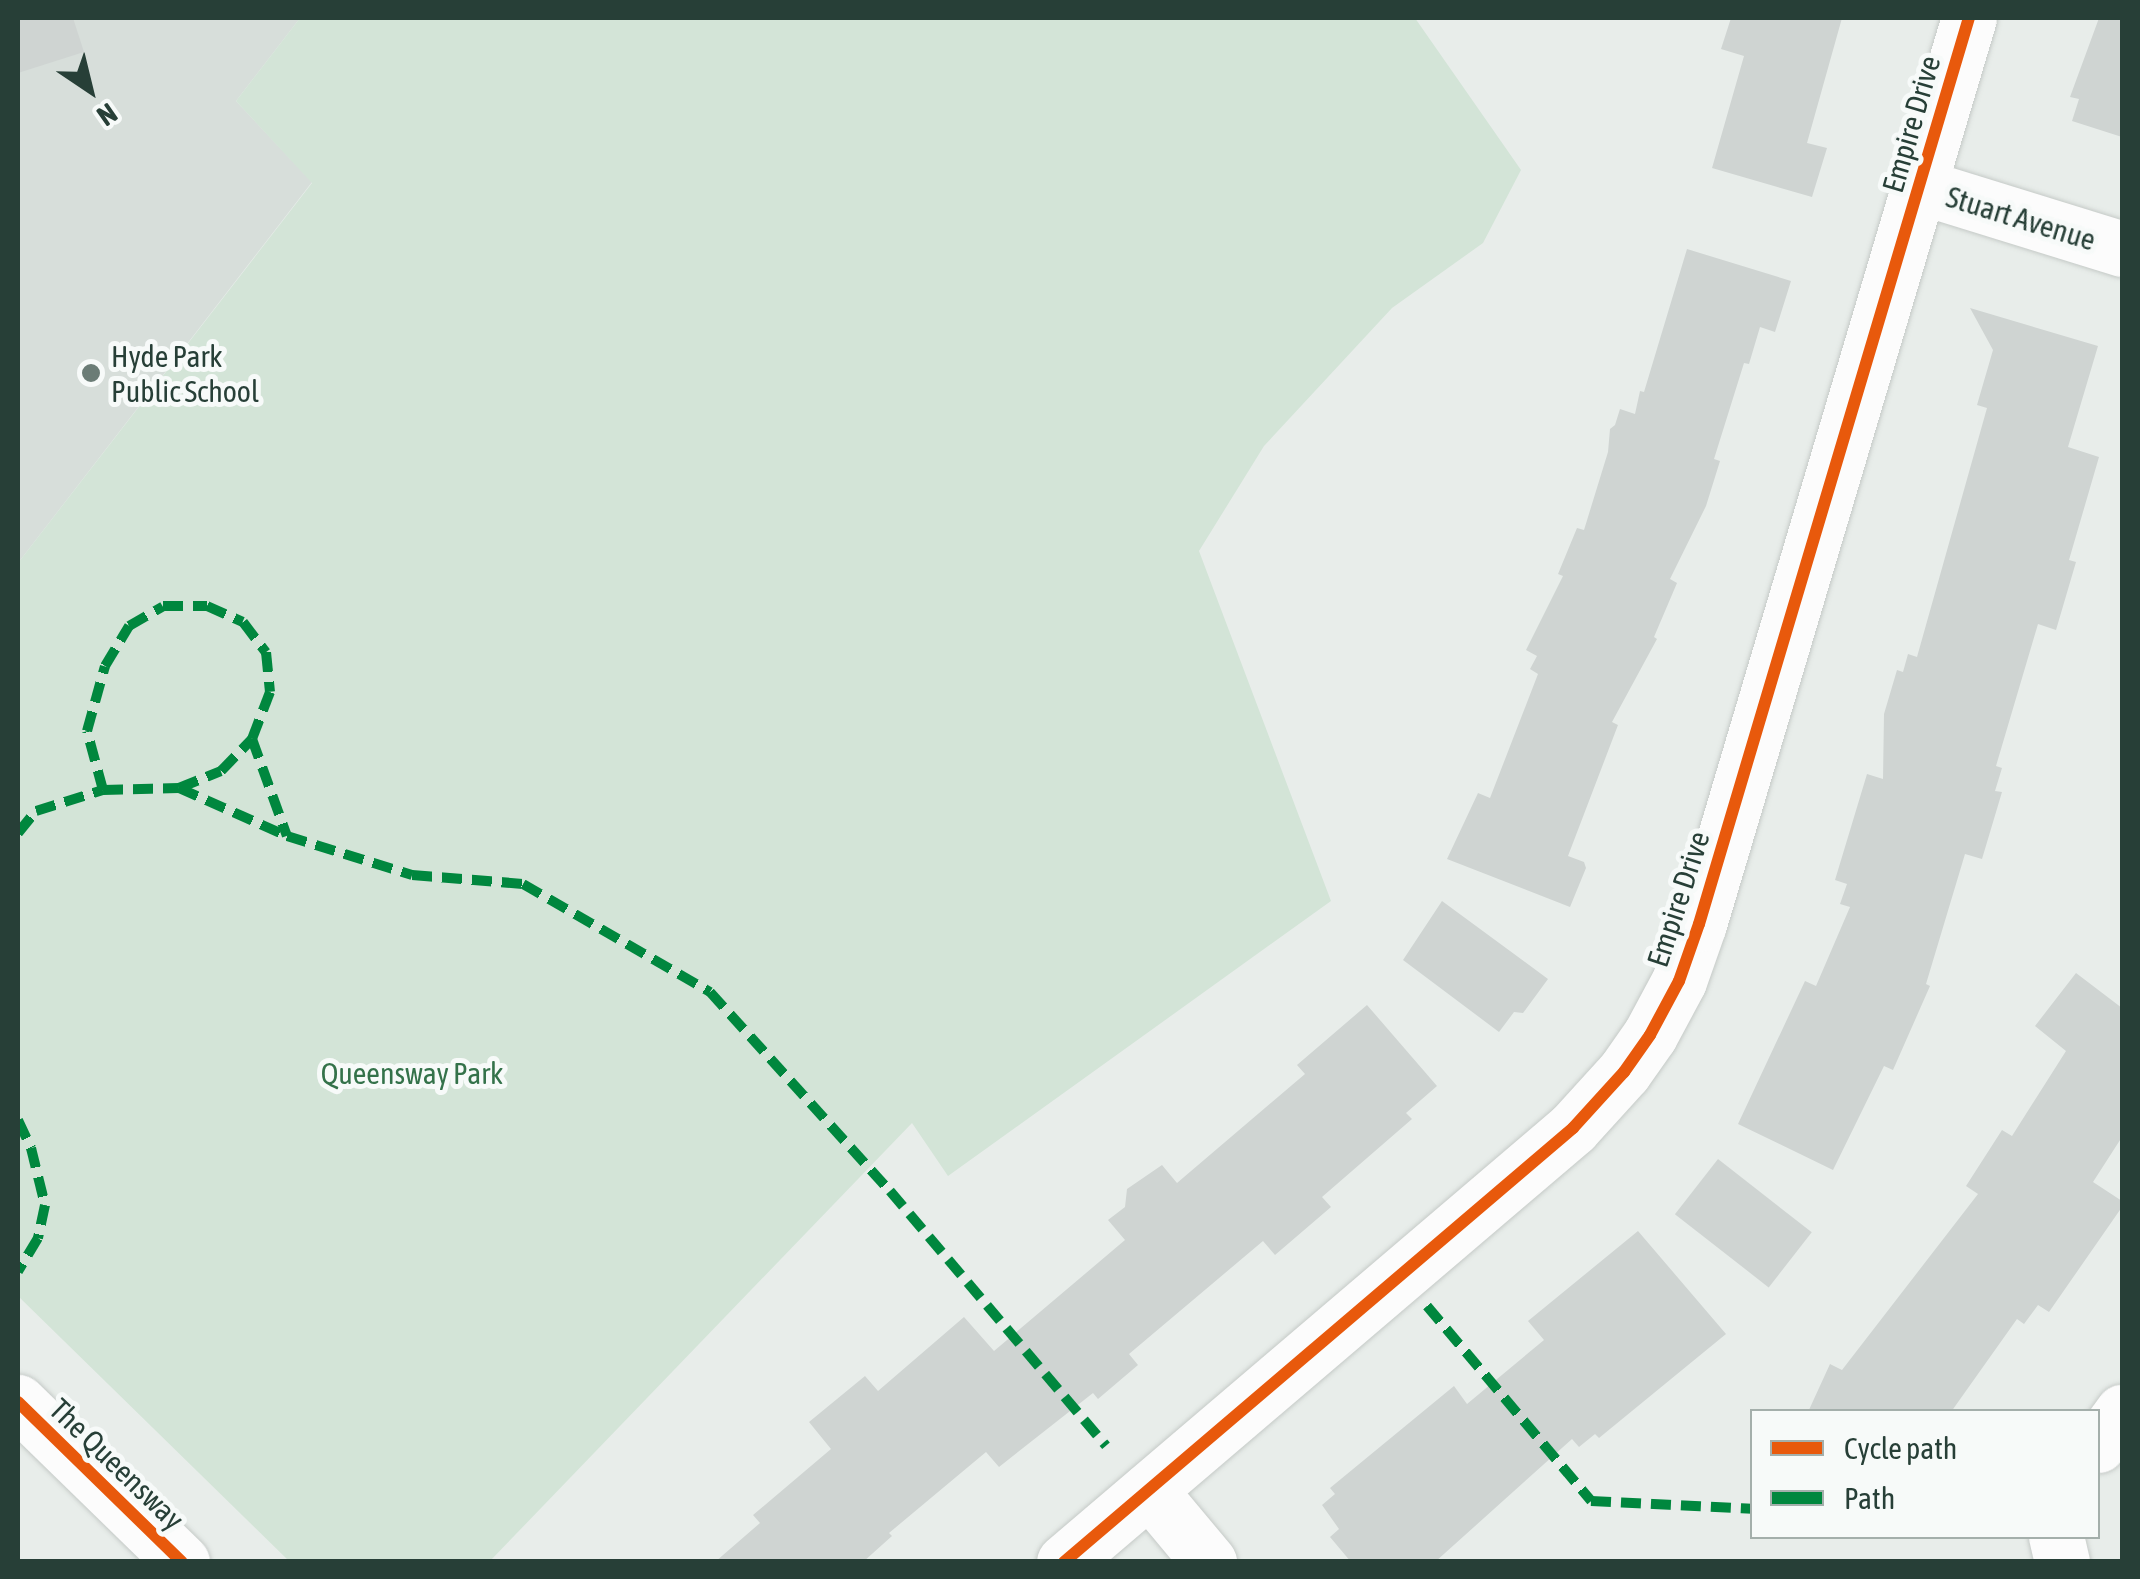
<!DOCTYPE html>
<html>
<head>
<meta charset="utf-8">
<style>
	body { margin:0 }
	#map { position:relative; width:2140px; height:1579px; overflow:hidden; background:#e8edea; font-family:"Asap Condensed",sans-serif }
	div>[style] { position:absolute }
	.built>* { inset:0; background:#d7deda }
	.green>* { inset:0; background:#d3e4d7 }
	.building>* { inset:0; background:#cfd4d2; transform-origin:0 0 }
	.roads { filter:drop-shadow(0 0 2px #c5cac7) drop-shadow(0 0 2px #c5cac7) }
	.minor>* { height:55px; margin:-27.5px; padding:0 27.5px; transform-origin:27.5px; border-radius:27.5px; background:#fcfcfc }
	.quiet>* { height:10px; margin-top:-5px; transform-origin:0; background:repeating-linear-gradient(90deg,#00873e 0 20px,transparent 0 30px) }
	.cycleway>* { height:12px; margin:-6px; padding:0 6px; transform-origin:6px; border-radius:6px; background:#e8590c }
	.dots>* { width:28px; height:28px; translate:-50% -50%; box-sizing:border-box; border:5px solid #f7faf9; border-radius:50% }
	span { translate:-50% -50%; white-space:nowrap; text-align:center; line-height:1.15; -webkit-text-stroke:10px #f7faf9; paint-order:stroke }
	.street-label { font-size:30px; color:#273f37 }
	.poi-label { font-size:30px; color:#273f37 }
	.left { translate:0 -50%; text-align:left }
	.park-label { font-size:30px; color:#34724a }
	.frame { position:absolute; inset:0; border:20px solid #273f37; pointer-events:none }
	.legend { position:absolute; left:1750px; top:1409px; width:350px; height:130px; box-sizing:border-box; background:#f7faf9; border:2px solid #a4afab; margin:0; padding:12px 18px; list-style:none; font-size:30px; color:#273f37 }
	.legend li { display:flex; align-items:center; gap:20px; height:50px }
	.legend b { width:50px; border:2px solid #a4afab }
	.north { position:absolute; left:40px; top:40px; width:100px; height:100px; -webkit-text-stroke:8px #f7faf9; paint-order:stroke; rotate:145deg; font-size:28px; font-weight:700; line-height:40px; text-align:center; color:#273f37 }
	.north::after { content:''; display:block; margin:auto; width:35px; height:45px; background:#273f37; clip-path:polygon(50% 0,100% 100%,50% 72%,0 100%) }
</style>
</head>
<body>
<div id="map">
	<div class="built">
		<i style="clip-path:polygon(18px 18px,300px 18px,236px 101px,312px 182px,18px 563px)"></i>
	</div>
	<div class="green">
		<i style="clip-path:polygon(300px 18px,1415px 18px,1521px 170px,1483px 243px,1392px 308px,1264px 446px,1199px 551px,1331px 901px,948px 1176px,912px 1123px,490px 1561px,289px 1561px,18px 1296px,18px 563px,312px 183px,236px 101px)"></i>
	</div>
	<div class="building">
		<i style="clip-path:polygon(18px 18px,73px 18px,84px 52px,18px 73px)"></i>
		<i style="clip-path:polygon(1731px 18px,1842px 18px,1807px 143px,1827px 148px,1812px 197px,1712px 168px,1744px 56px,1721px 49px)"></i>
		<i style="clip-path:polygon(2099px 18px,2122px 18px,2122px 137px,2072px 121px,2079px 99px,2070px 97px)"></i>
		<i style="clip-path:polygon(1687px 249px,1791px 281px,1775px 332px,1760px 327px,1749px 364px,1744px 363px,1714px 459px,1720px 461px,1706px 506px,1670px 579px,1677px 583px,1654px 637px,1657px 639px,1612px 722px,1618px 725px,1568px 856px,1584px 862px,1586px 868px,1570px 907px,1447px 859px,1478px 793px,1490px 798px,1538px 674px,1530px 669px,1537px 656px,1526px 650px,1563px 576px,1558px 574px,1577px 528px,1584px 530px,1608px 452px,1610px 429px,1615px 425px,1620px 409px,1635px 414px,1640px 391px,1644px 392px)"></i>
		<i style="clip-path:polygon(1970px 308px,2098px 346px,2068px 447px,2099px 457px,2069px 560px,2076px 562px,2056px 630px,2038px 624px,1996px 766px,2002px 768px,1995px 791px,2002px 792px,1982px 859px,1965px 854px,1926px 984px,1930px 986px,1893px 1070px,1884px 1066px,1833px 1170px,1738px 1124px,1805px 981px,1816px 986px,1850px 907px,1840px 904px,1847px 884px,1835px 880px,1867px 774px,1883px 779px,1884px 714px,1897px 670px,1903px 672px,1908px 654px,1917px 657px,1987px 408px,1977px 405px,1993px 350px)"></i>
		<i style="clip-path:polygon(1442px 901px,1548px 979px,1523px 1013px,1514px 1012px,1499px 1032px,1403px 960px)"></i>
		<i style="clip-path:polygon(2076px 973px,2122px 1008px,2122px 1137px,2093px 1182px,2122px 1201px,2122px 1207px,2049px 1312px,2038px 1305px,2024px 1324px,2017px 1319px,1951px 1412px,1808px 1412px,1830px 1364px,1842px 1370px,1978px 1194px,1966px 1186px,2002px 1130px,2012px 1136px,2066px 1051px,2035px 1026px)"></i>
		<i style="clip-path:polygon(1367px 1005px,1437px 1086px,1406px 1113px,1412px 1119px,1322px 1197px,1331px 1207px,1275px 1255px,1263px 1241px,1129px 1354px,1138px 1365px,1098px 1399px,1093px 1393px,999px 1467px,986px 1452px,889px 1533px,892px 1536px,863px 1562px,715px 1562px,760px 1523px,753px 1515px,831px 1449px,809px 1422px,865px 1376px,878px 1391px,964px 1317px,994px 1351px,1125px 1240px,1108px 1220px,1125px 1207px,1127px 1189px,1162px 1165px,1177px 1183px,1305px 1074px,1297px 1065px)"></i>
		<i style="left:1718px;top:1159px;width:119px;height:70px;rotate:38deg"></i>
		<i style="clip-path:polygon(1638px 1231px,1726px 1334px,1599px 1438px,1595px 1434px,1579px 1447px,1572px 1439px,1435px 1562px,1351px 1562px,1330px 1537px,1339px 1529px,1322px 1505px,1335px 1494px,1330px 1488px,1454px 1386px,1467px 1404px,1544px 1340px,1528px 1321px)"></i>
	</div>
	<div class="roads">
		<div class="minor">
			<i style="left:1919px;top:186px;width:213px;rotate:17.2deg"></i>
			<i style="left:18px;top:1402px;width:229px;rotate:44.3deg"></i>
			<i style="left:2098px;top:1445px;width:41px;rotate:-54deg"></i>
			<i style="left:1149px;top:1490px;width:94px;rotate:50.2deg"></i>
			<i style="left:2056px;top:1536px;width:27px;rotate:77deg"></i>
			<i style="left:1064px;top:1562px;width:669px;rotate:-40.45deg"></i>
			<i style="left:1573px;top:1128px;width:76px;rotate:-47.7deg"></i>
			<i style="left:1624px;top:1072px;width:45px;rotate:-54.9deg"></i>
			<i style="left:1650px;top:1035px;width:61px;rotate:-61.8deg"></i>
			<i style="left:1679px;top:981px;width:60px;rotate:-70.7deg"></i>
			<i style="left:1699px;top:924px;width:945px;rotate:-73.41deg"></i>
		</div>
	</div>
	<div class="quiet">
		<i style="left:179px;top:788px;width:45px;rotate:-22deg"></i>
		<i style="left:221px;top:771px;width:45px;rotate:-45.9deg"></i>
		<i style="left:103px;top:790px;width:61px;rotate:-105.2deg"></i>
		<i style="left:87px;top:731px;width:67px;rotate:-74.5deg"></i>
		<i style="left:105px;top:666px;width:47px;rotate:-59deg"></i>
		<i style="left:129px;top:626px;width:39px;rotate:-30deg"></i>
		<i style="left:163px;top:606px;width:44px"></i>
		<i style="left:207px;top:606px;width:39px;rotate:24deg"></i>
		<i style="left:243px;top:622px;width:38px;rotate:53deg"></i>
		<i style="left:266px;top:652px;width:40px;rotate:84.3deg"></i>
		<i style="left:270px;top:692px;width:50px;rotate:111deg"></i>
		<i style="left:252px;top:739px;width:103px;rotate:70.2deg"></i>
		<i style="left:18px;top:833px;width:28px;rotate:-51deg"></i>
		<i style="left:36px;top:811px;width:70px;rotate:-17.4deg"></i>
		<i style="left:103px;top:790px;width:76px;rotate:-1.5deg"></i>
		<i style="left:179px;top:788px;width:118px;rotate:24deg"></i>
		<i style="left:287px;top:836px;width:131px;rotate:17.3deg"></i>
		<i style="left:412px;top:875px;width:111px;rotate:4.6deg"></i>
		<i style="left:523px;top:884px;width:216px;rotate:30deg"></i>
		<i style="left:710px;top:992px;width:268px;rotate:47.9deg"></i>
		<i style="left:890px;top:1191px;width:334px;rotate:49.7deg"></i>
		<i style="left:18px;top:1120px;width:31px;rotate:65deg"></i>
		<i style="left:31px;top:1148px;width:59px;rotate:76.2deg"></i>
		<i style="left:45px;top:1205px;width:34px;rotate:102deg"></i>
		<i style="left:38px;top:1238px;width:39px;rotate:121deg"></i>
		<i style="left:1427px;top:1306px;width:255px;rotate:49.9deg"></i>
		<i style="left:1591px;top:1501px;width:161px;rotate:2.8deg"></i>
	</div>
	<div class="cycleway">
		<i style="left:18px;top:1402px;width:229px;rotate:44.3deg"></i>
		<i style="left:1064px;top:1562px;width:669px;rotate:-40.45deg"></i>
		<i style="left:1573px;top:1128px;width:76px;rotate:-47.7deg"></i>
		<i style="left:1624px;top:1072px;width:45px;rotate:-54.9deg"></i>
		<i style="left:1650px;top:1035px;width:61px;rotate:-61.8deg"></i>
		<i style="left:1679px;top:981px;width:60px;rotate:-70.7deg"></i>
		<i style="left:1699px;top:924px;width:945px;rotate:-73.41deg"></i>
	</div>
	<div class="dots">
		<i style="left:91px;top:373px;background:#6b7c76"></i>
	</div>
	<div class="street-label">
		<span style="left:1911px;top:124px;rotate:-74deg">Empire Drive</span>
		<span style="left:2021px;top:218px;rotate:17deg">Stuart Avenue</span>
		<span style="left:1678px;top:899px;rotate:-72deg">Empire Drive</span>
		<span style="left:117px;top:1464px;rotate:44deg">The Queensway</span>
	</div>
	<div class="poi-label">
		<span class="left" style="left:111px;top:373px">Hyde Park<br>Public School</span>
	</div>
	<div class="park-label">
		<span style="left:412px;top:1073px">Queensway Park</span>
	</div>
	<div class="frame"></div>
	<ul class="legend">
	<li><b style="height:12px;background:#e8590c"></b>Cycle path</li>
	<li><b style="height:12px;background:#00873e"></b>Path</li>
	</ul>
	<div class="north">N</div>
</div>
</body>
</html>
